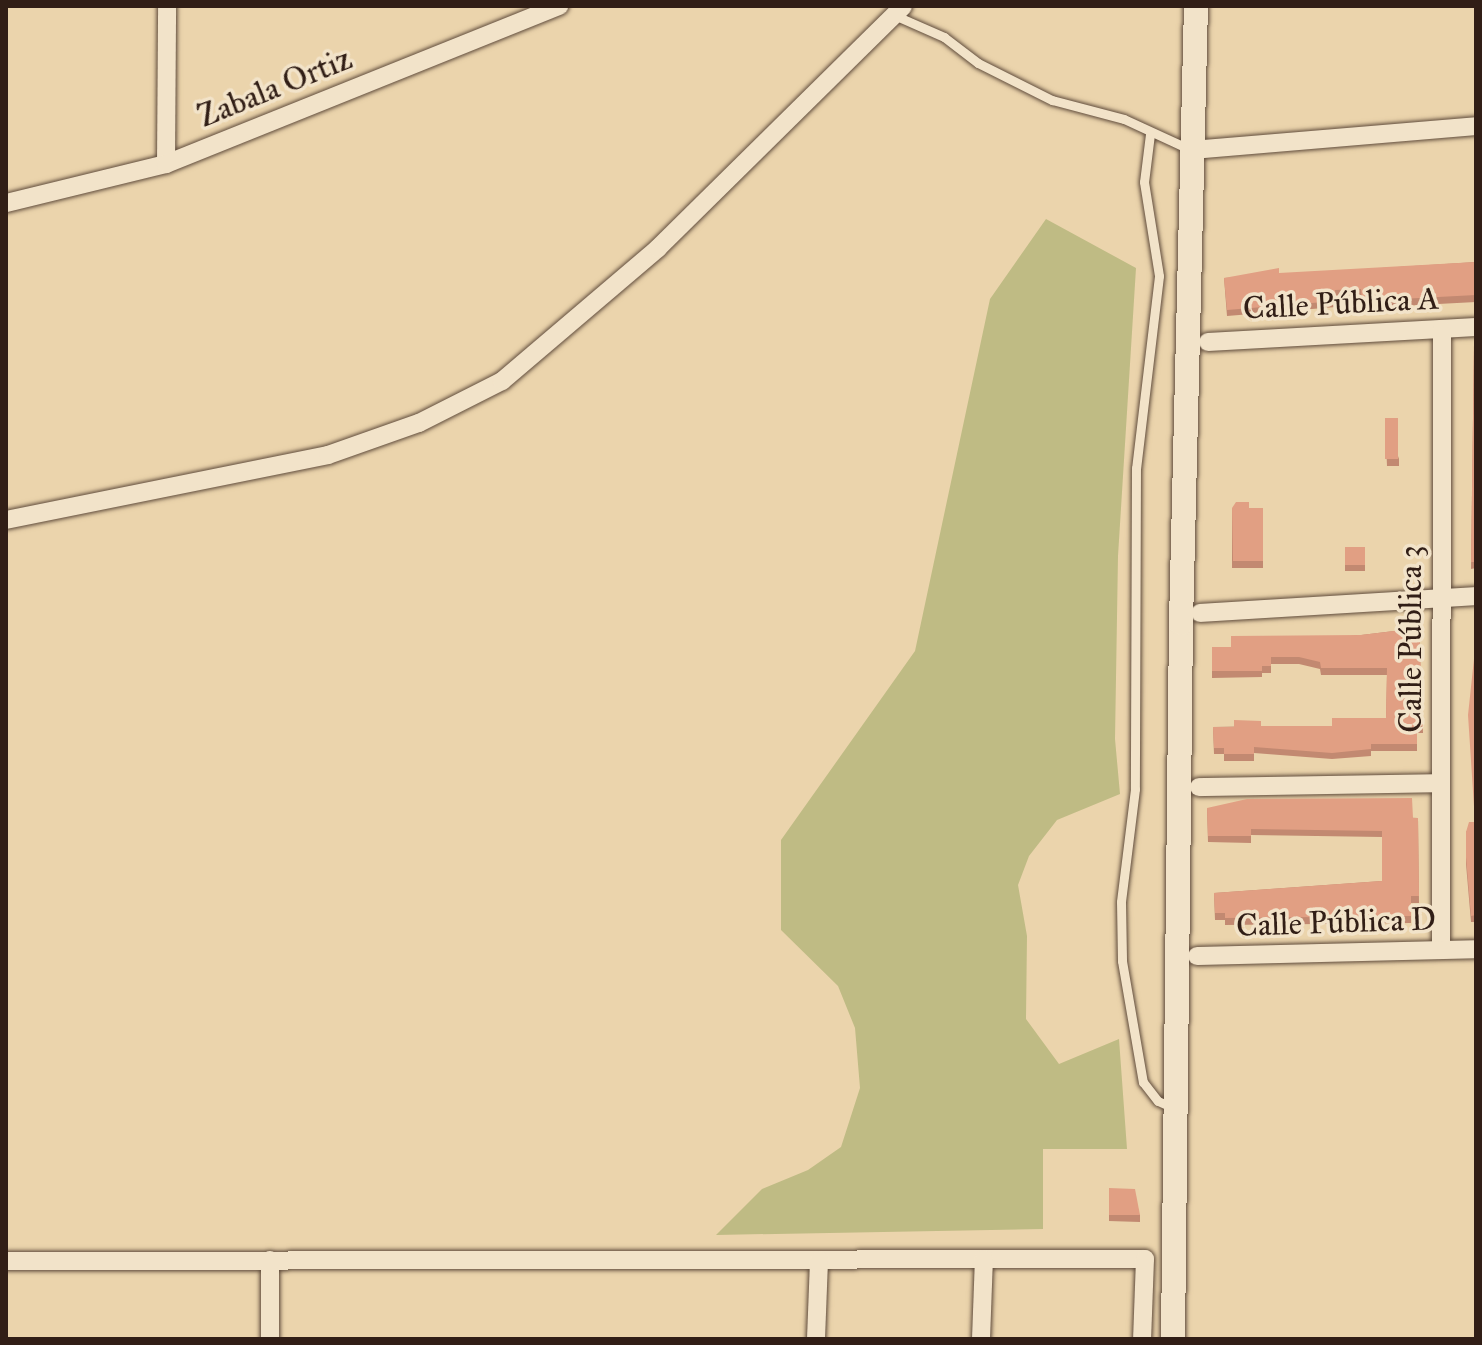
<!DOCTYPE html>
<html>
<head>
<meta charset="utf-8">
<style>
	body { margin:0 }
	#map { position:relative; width:1482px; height:1345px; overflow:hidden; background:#ebd4ac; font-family:"IM FELL Great Primer",serif }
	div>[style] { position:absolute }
	.green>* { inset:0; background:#bfbb84 }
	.roads { filter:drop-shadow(0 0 2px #604c3c) drop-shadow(0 0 2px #604c3c) }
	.service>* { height:9px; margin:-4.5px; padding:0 4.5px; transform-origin:4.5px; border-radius:4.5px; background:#f2e3c9 }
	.minor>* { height:18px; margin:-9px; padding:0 9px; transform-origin:9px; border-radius:9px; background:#f2e3c9 }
	.tertiary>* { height:24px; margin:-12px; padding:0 12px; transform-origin:12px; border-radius:12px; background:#f2e3c9 }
	.wall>* { inset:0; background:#c28971; transform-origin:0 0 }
	.building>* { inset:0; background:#e19f83; transform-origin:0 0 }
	span { translate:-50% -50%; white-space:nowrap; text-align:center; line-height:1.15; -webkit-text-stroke:7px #f2e3c9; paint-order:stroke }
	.street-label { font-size:32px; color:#311e16 }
	.frame { position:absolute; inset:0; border:8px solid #311e16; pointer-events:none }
</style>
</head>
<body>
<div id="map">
	<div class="green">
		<i style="clip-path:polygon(1046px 219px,1136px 268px,1118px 556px,1115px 739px,1120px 794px,1057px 820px,1029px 856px,1018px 885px,1027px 936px,1026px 1019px,1059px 1064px,1119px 1039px,1127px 1149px,1043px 1149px,1043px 1229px,716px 1235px,762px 1189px,808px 1170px,841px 1147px,860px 1088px,855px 1028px,838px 986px,781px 930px,781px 840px,915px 651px,990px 299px)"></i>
	</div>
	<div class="roads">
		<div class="service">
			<i style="left:894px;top:15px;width:55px;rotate:23.7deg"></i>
			<i style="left:944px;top:37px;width:43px;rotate:37.4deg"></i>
			<i style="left:978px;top:63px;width:83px;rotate:26.6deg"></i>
			<i style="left:1052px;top:100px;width:74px;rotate:14.8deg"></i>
			<i style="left:1124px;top:119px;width:72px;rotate:24.8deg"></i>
			<i style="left:1150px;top:134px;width:48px;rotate:97.1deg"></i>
			<i style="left:1144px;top:182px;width:95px;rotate:80.9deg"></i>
			<i style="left:1159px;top:276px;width:193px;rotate:96.8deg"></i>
			<i style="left:1136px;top:468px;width:321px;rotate:90.2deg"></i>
			<i style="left:1135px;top:789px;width:114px;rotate:97.1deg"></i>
			<i style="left:1121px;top:902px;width:59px;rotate:89deg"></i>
			<i style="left:1122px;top:961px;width:123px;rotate:80.2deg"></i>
			<i style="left:1143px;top:1082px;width:24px;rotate:52deg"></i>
			<i style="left:1158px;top:1101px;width:17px;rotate:24deg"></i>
		</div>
		<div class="minor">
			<i style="left:1192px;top:150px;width:285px;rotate:-4.8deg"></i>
			<i style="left:166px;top:164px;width:158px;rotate:-89.6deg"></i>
			<i style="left:6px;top:203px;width:165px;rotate:-13.7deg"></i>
			<i style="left:166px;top:164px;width:424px;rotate:-21.9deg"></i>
			<i style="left:1208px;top:342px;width:268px;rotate:-3.2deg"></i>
			<i style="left:6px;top:520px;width:328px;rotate:-11.4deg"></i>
			<i style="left:328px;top:455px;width:96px;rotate:-19.4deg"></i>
			<i style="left:419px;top:423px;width:93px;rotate:-26.8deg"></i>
			<i style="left:502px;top:381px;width:205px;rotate:-40.4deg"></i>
			<i style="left:658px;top:248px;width:344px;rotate:-44.6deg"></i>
			<i style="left:1200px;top:613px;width:277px;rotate:-3.5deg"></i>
			<i style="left:1199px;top:787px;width:242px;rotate:-0.9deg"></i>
			<i style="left:1441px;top:950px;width:621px;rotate:-89.91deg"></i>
			<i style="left:1197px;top:956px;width:279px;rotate:-1.4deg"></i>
			<i style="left:6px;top:1261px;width:1139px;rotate:-0.1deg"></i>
			<i style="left:1145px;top:1259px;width:80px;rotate:92.1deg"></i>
			<i style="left:270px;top:1339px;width:79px;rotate:-90deg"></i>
			<i style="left:816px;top:1339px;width:79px;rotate:-87.8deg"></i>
			<i style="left:981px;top:1339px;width:80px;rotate:-87.9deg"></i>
		</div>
		<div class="tertiary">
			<i style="left:1173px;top:1339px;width:716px;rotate:-89.36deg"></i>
			<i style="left:1181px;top:623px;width:617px;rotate:-88.61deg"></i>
		</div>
	</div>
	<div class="wall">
		<i style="clip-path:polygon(1476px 262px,1476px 302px,1362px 308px,1361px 295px,1336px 296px,1336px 307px,1227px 316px,1224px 278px)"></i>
		<i style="clip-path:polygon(1474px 344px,1476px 344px,1476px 568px,1471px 569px)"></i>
		<i style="clip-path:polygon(1385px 418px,1399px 459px,1399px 466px,1387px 466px)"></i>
		<i style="left:1232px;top:508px;width:31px;height:60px"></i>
		<i style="left:1345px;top:547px;width:20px;height:24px"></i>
		<i style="clip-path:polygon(1419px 628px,1423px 733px,1417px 733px,1417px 751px,1371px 751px,1371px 756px,1332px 759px,1254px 753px,1254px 761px,1224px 761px,1224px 754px,1214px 754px,1213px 727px,1261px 726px,1332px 726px,1386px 718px,1387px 675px,1321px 675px,1320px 669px,1299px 664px,1271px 664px,1271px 673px,1262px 673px,1262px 677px,1212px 678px,1212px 647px,1231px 647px,1361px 635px)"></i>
		<i style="clip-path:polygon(1476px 640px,1476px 922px,1471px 922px,1466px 864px,1466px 832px,1475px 822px)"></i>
		<i style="clip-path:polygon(1207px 808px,1418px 818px,1419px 903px,1411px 903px,1411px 923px,1225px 925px,1225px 920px,1215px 920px,1214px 893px,1382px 881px,1382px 837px,1251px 835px,1251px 843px,1208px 842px)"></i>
		<i style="clip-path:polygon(1109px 1188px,1140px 1215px,1140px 1222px,1109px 1221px)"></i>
	</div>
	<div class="building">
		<i style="clip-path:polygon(1476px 262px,1476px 295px,1362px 301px,1361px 289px,1335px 290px,1336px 301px,1227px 310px,1224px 278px,1279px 268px,1279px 273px)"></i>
		<i style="clip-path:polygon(1474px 344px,1476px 344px,1476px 562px,1471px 562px)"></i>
		<i style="left:1385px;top:418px;width:13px;height:41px"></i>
		<i style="clip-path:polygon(1236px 502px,1249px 502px,1249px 508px,1263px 508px,1263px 561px,1233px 561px,1232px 508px)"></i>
		<i style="left:1345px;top:547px;width:20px;height:18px"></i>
		<i style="clip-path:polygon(1419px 628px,1423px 726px,1417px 726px,1417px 744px,1371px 744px,1371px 749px,1332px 753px,1254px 747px,1254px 754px,1224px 754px,1224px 748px,1214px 748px,1213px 727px,1234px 727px,1234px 720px,1261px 721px,1261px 726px,1332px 726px,1332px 718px,1386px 718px,1387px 668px,1321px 668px,1320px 662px,1299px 657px,1271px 657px,1271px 666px,1262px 666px,1262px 671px,1212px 671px,1212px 647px,1231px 647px,1231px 636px,1361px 635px)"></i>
		<i style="clip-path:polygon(1476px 640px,1476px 915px,1471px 916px,1466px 857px,1466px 832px,1469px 822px,1475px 822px,1468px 715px)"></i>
		<i style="clip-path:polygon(1412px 798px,1413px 818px,1418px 818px,1419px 896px,1411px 896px,1411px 916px,1225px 918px,1225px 913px,1215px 913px,1214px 893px,1382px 881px,1382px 831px,1251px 829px,1251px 836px,1208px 836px,1207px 808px,1247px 799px)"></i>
		<i style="clip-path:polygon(1109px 1188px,1135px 1189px,1140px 1215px,1109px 1215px)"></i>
	</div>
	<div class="street-label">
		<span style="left:275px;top:88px;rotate:-22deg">Zabala Ortiz</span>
		<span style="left:1341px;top:304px;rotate:-3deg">Calle Pública A</span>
		<span style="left:1411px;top:639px;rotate:-90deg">Calle Pública 3</span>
		<span style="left:1336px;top:923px;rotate:-2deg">Calle Pública D</span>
	</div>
	<div class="frame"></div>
</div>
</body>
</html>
